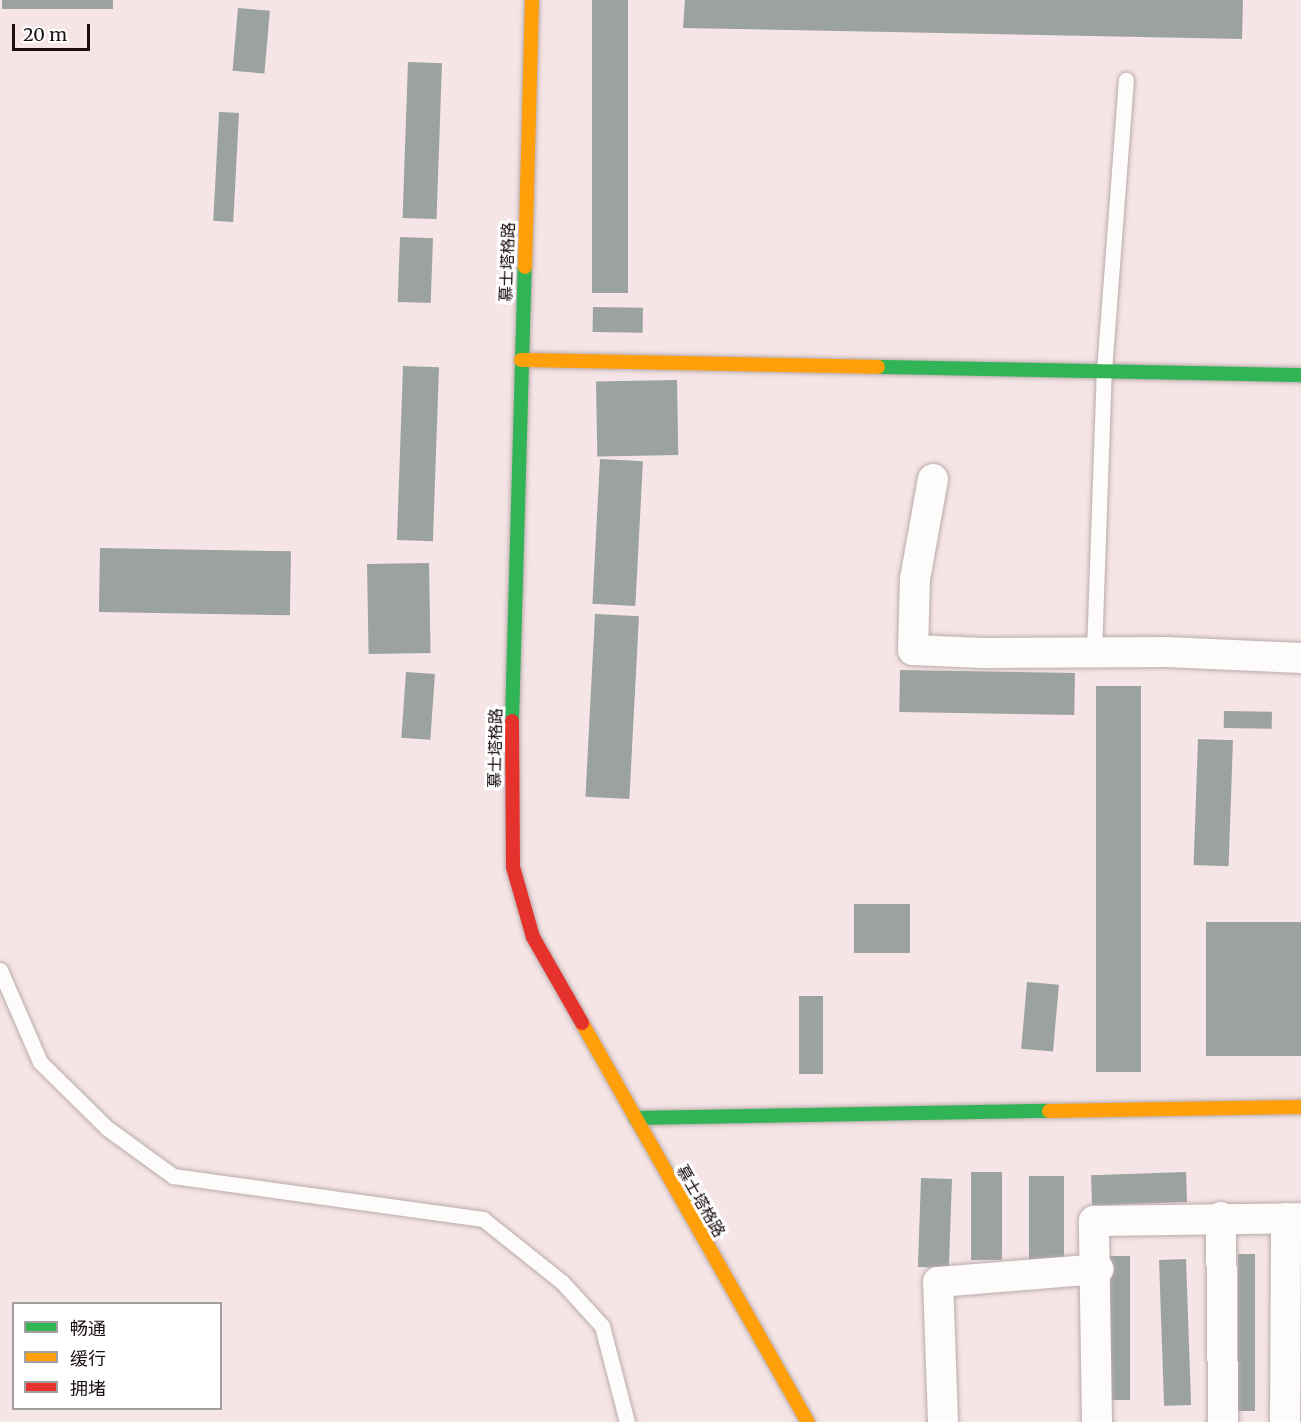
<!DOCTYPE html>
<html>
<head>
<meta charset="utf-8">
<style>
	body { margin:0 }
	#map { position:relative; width:1301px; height:1422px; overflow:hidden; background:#f6e5e6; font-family:Merriweather,"Noto Sans SC",serif }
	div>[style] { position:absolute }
	.building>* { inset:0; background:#9ba2a1; transform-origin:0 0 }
	.roads { filter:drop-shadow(0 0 2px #b9abac) drop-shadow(0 0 2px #b9abac) }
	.lane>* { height:15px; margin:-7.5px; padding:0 7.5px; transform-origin:7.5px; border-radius:7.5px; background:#fefbfb }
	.street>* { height:30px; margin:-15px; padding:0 15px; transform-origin:15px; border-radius:15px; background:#fefbfb }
	.fast>* { height:14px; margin:-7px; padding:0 7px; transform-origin:7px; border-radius:7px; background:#30b455 }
	.slow>* { height:14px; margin:-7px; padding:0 7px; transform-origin:7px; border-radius:7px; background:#ff9f0a }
	.jam>* { height:14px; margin:-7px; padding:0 7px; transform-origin:7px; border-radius:7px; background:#e5322d }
	span { translate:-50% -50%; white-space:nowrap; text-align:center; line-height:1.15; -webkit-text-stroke:6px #fff; paint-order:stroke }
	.street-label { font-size:16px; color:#1b1010 }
	.legend { position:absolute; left:12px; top:1302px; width:210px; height:108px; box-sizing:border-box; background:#fff; border:2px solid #a49f9f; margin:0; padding:8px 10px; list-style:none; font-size:18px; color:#1b1010 }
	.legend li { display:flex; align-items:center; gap:12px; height:30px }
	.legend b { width:30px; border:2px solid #a49f9f }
	.scale { position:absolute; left:12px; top:24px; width:78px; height:27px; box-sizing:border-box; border:3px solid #1b1010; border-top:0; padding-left:8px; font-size:18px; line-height:21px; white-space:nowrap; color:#1b1010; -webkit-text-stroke:4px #fff; paint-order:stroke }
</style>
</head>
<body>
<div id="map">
	<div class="building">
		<i style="left:2px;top:0;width:111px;height:9px"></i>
		<i style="left:592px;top:0;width:36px;height:293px"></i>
		<i style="clip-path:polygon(685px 0,1243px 0,1242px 39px,683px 28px)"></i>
		<i style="left:238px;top:8px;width:32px;height:63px;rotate:5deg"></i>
		<i style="left:408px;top:62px;width:34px;height:156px;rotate:2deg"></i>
		<i style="left:219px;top:112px;width:20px;height:109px;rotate:3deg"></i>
		<i style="left:400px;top:237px;width:33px;height:65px;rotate:2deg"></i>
		<i style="left:593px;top:307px;width:50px;height:25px;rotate:1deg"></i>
		<i style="left:403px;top:366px;width:36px;height:174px;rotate:2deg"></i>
		<i style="left:677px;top:380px;width:75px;height:81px;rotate:89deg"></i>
		<i style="left:600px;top:459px;width:43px;height:145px;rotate:3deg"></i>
		<i style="left:100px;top:548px;width:191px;height:64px;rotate:1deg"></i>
		<i style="left:429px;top:563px;width:90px;height:62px;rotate:89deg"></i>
		<i style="left:595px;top:614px;width:44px;height:183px;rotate:3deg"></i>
		<i style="left:900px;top:670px;width:175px;height:42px;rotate:1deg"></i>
		<i style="left:406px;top:672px;width:29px;height:66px;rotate:4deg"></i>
		<i style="left:1096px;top:686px;width:45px;height:386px"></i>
		<i style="left:1224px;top:711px;width:48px;height:17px;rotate:1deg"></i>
		<i style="left:1198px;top:739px;width:35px;height:126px;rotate:2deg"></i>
		<i style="left:910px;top:904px;width:49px;height:56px;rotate:90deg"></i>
		<i style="left:1301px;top:922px;width:134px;height:95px;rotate:90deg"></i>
		<i style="left:1027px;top:982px;width:32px;height:67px;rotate:5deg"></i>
		<i style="left:799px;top:996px;width:24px;height:78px"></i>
		<i style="left:971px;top:1172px;width:31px;height:88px"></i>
		<i style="left:1186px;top:1172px;width:30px;height:95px;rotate:88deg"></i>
		<i style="left:1029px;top:1176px;width:35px;height:85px"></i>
		<i style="left:921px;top:1178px;width:31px;height:89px;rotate:2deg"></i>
		<i style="left:1238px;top:1254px;width:17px;height:157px"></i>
		<i style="left:1130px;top:1256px;width:144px;height:24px;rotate:90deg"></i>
		<i style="left:1186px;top:1259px;width:146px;height:27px;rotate:88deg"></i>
	</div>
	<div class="roads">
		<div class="lane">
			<i style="left:1094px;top:652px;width:281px;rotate:-88deg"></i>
			<i style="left:1104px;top:371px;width:292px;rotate:-85.7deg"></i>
			<i style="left:0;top:970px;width:100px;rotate:66.5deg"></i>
			<i style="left:40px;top:1062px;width:94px;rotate:44.6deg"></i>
			<i style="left:107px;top:1128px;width:82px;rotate:36deg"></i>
			<i style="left:173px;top:1176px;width:313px;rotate:7.9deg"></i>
			<i style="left:483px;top:1219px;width:101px;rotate:38.6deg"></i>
			<i style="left:562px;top:1282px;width:59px;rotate:47.7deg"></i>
			<i style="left:602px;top:1326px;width:99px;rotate:75.4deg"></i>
		</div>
		<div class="street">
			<i style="left:933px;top:479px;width:102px;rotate:100.2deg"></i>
			<i style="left:915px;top:579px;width:71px;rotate:91.6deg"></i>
			<i style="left:913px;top:650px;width:70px;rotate:2.5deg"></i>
			<i style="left:983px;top:653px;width:184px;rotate:-0.3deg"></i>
			<i style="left:1167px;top:652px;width:134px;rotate:2.6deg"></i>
			<i style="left:1221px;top:1217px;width:205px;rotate:89.4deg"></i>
			<i style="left:943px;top:1422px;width:140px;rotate:-92deg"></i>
			<i style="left:938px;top:1282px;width:161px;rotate:-4.6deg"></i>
			<i style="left:1097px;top:1422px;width:201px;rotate:-90.9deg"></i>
			<i style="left:1094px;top:1221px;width:207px;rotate:-0.8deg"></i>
			<i style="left:1285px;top:1422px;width:204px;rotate:-89.7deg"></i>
		</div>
		<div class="fast">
			<i style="left:878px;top:367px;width:423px;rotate:1.1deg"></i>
			<i style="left:512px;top:721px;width:454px;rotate:-88.4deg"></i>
			<i style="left:635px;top:1118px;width:414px;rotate:-1deg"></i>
		</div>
		<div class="slow">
			<i style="left:525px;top:267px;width:267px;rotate:-88.5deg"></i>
			<i style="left:521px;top:360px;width:357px;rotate:1.1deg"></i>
			<i style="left:582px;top:1023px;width:459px;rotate:60.5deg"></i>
			<i style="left:1049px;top:1111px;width:252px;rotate:-0.9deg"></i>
		</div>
		<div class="jam">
			<i style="left:512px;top:721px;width:146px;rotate:89.6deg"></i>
			<i style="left:513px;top:867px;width:73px;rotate:74.1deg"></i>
			<i style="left:533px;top:937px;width:99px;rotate:60.3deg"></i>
		</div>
	</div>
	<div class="street-label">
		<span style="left:507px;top:262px;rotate:-88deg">慕士塔格路</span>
		<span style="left:495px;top:748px;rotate:-89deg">慕士塔格路</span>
		<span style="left:701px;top:1201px;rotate:60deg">慕士塔格路</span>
	</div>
	<ul class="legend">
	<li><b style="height:8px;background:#30b455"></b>畅通</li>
	<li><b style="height:8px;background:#ff9f0a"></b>缓行</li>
	<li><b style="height:8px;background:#e5322d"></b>拥堵</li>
	</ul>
	<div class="scale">20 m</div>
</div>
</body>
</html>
